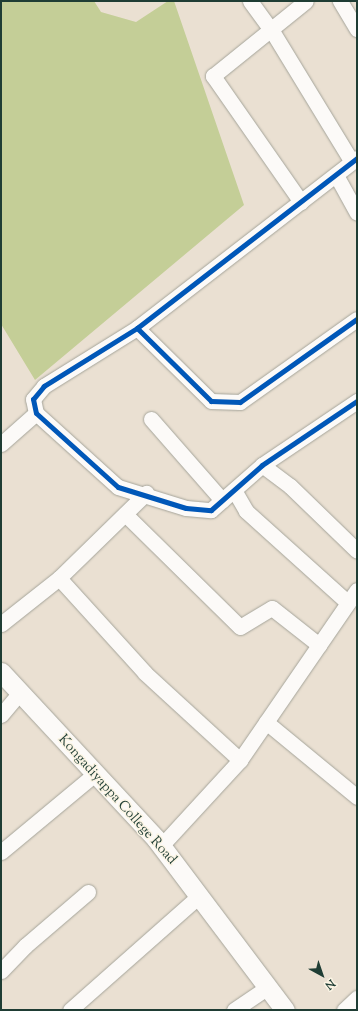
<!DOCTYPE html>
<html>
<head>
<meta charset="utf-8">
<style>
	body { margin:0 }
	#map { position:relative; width:358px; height:1011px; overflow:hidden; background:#eae0d2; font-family:"Sorts Mill Goudy",serif }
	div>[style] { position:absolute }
	.green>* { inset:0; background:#c4ce97 }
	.roads { filter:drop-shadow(0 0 1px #a5a49a) drop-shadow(0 0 1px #a5a49a) }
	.minor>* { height:15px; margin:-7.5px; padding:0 7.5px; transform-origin:7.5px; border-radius:7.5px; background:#fcfaf8 }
	.tertiary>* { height:19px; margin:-9.5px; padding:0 9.5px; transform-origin:9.5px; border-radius:9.5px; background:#fcfaf8 }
	.cycleway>* { height:5px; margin:-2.5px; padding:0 2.5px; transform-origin:2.5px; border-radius:2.5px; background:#0057b8 }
	span { translate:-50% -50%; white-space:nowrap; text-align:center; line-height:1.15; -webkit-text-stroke:3px #fcf5e5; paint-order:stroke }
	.street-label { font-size:14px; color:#1f3d34 }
	.frame { position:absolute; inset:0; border:2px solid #1f3d34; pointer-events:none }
	.north { position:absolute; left:302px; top:955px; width:40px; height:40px; -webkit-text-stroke:3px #fcf5e5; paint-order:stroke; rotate:140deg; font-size:11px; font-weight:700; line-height:16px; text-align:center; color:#1f3d34 }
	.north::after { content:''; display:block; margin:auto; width:14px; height:18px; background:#1f3d34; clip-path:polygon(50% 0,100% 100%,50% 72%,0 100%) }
</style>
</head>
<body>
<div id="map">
	<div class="green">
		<i style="clip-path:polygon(1px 1px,94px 1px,101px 12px,136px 22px,168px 1px,174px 1px,244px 205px,35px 380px,1px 324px)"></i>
	</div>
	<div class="roads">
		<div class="minor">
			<i style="left:250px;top:1px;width:37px;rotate:54deg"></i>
			<i style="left:272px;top:31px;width:153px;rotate:58.6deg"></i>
			<i style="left:340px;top:1px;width:33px;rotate:59deg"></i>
			<i style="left:357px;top:158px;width:278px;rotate:142.3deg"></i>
			<i style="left:137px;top:328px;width:104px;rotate:44.6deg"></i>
			<i style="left:211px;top:401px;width:29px;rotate:2deg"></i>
			<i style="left:240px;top:402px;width:143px;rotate:-35.4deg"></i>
			<i style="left:336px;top:175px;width:43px;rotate:61.1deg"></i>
			<i style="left:301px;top:202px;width:154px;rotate:-124.9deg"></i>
			<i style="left:213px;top:76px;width:119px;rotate:-38.9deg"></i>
			<i style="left:137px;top:328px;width:110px;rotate:148.1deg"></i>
			<i style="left:44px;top:386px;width:17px;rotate:130deg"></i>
			<i style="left:33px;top:399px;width:14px;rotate:78deg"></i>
			<i style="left:36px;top:413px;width:110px;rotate:42.1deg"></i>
			<i style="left:118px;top:487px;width:71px;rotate:17.2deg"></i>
			<i style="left:186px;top:508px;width:25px;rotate:5deg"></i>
			<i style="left:211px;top:510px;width:68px;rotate:-41.4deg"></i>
			<i style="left:262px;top:465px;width:115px;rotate:-34deg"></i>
			<i style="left:151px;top:419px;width:108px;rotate:48.8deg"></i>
			<i style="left:1px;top:444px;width:47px;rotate:-41.5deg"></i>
			<i style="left:262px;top:465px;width:35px;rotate:37deg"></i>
			<i style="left:290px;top:486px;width:93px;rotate:44.1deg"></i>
			<i style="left:234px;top:490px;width:24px;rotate:60deg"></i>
			<i style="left:246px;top:511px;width:137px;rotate:42deg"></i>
			<i style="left:125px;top:514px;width:161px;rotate:44.5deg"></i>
			<i style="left:240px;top:627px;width:37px;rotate:-31deg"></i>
			<i style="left:272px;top:608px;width:60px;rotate:38.2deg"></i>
			<i style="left:59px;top:578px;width:128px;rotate:47.8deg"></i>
			<i style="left:145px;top:673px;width:129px;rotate:42.5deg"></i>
			<i style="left:1px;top:624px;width:74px;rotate:-38.4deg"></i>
			<i style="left:59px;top:578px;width:122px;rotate:-44.3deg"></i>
			<i style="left:1px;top:715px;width:30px;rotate:-50deg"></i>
			<i style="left:266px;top:722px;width:118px;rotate:39.5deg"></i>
			<i style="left:161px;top:846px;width:117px;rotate:-47.4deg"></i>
			<i style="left:240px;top:760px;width:206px;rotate:-55.5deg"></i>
			<i style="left:1px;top:852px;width:122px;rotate:-39.7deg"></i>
			<i style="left:1px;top:971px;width:35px;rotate:-46deg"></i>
			<i style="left:25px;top:946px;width:83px;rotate:-40.6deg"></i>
			<i style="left:70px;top:1010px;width:172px;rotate:-41.5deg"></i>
			<i style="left:234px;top:1010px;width:41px;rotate:-34.1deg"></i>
			<i style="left:344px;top:1010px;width:18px;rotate:-43deg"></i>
		</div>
		<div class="tertiary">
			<i style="left:1px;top:672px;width:228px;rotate:47.1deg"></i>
			<i style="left:156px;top:839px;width:214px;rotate:53deg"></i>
		</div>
	</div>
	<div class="cycleway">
		<i style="left:357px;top:158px;width:278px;rotate:142.3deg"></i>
		<i style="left:137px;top:328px;width:104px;rotate:44.6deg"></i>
		<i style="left:211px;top:401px;width:29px;rotate:2deg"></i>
		<i style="left:240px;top:402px;width:143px;rotate:-35.4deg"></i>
		<i style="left:137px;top:328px;width:110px;rotate:148.1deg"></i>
		<i style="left:44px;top:386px;width:17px;rotate:130deg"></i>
		<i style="left:33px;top:399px;width:14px;rotate:78deg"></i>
		<i style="left:36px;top:413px;width:110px;rotate:42.1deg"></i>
		<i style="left:118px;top:487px;width:71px;rotate:17.2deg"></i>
		<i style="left:186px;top:508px;width:25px;rotate:5deg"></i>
		<i style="left:211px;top:510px;width:68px;rotate:-41.4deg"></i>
		<i style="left:262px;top:465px;width:115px;rotate:-34deg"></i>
	</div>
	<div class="street-label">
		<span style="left:117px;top:800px;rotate:48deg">Kongadiyappa College Road</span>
	</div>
	<div class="frame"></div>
	<div class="north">N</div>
</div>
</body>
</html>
